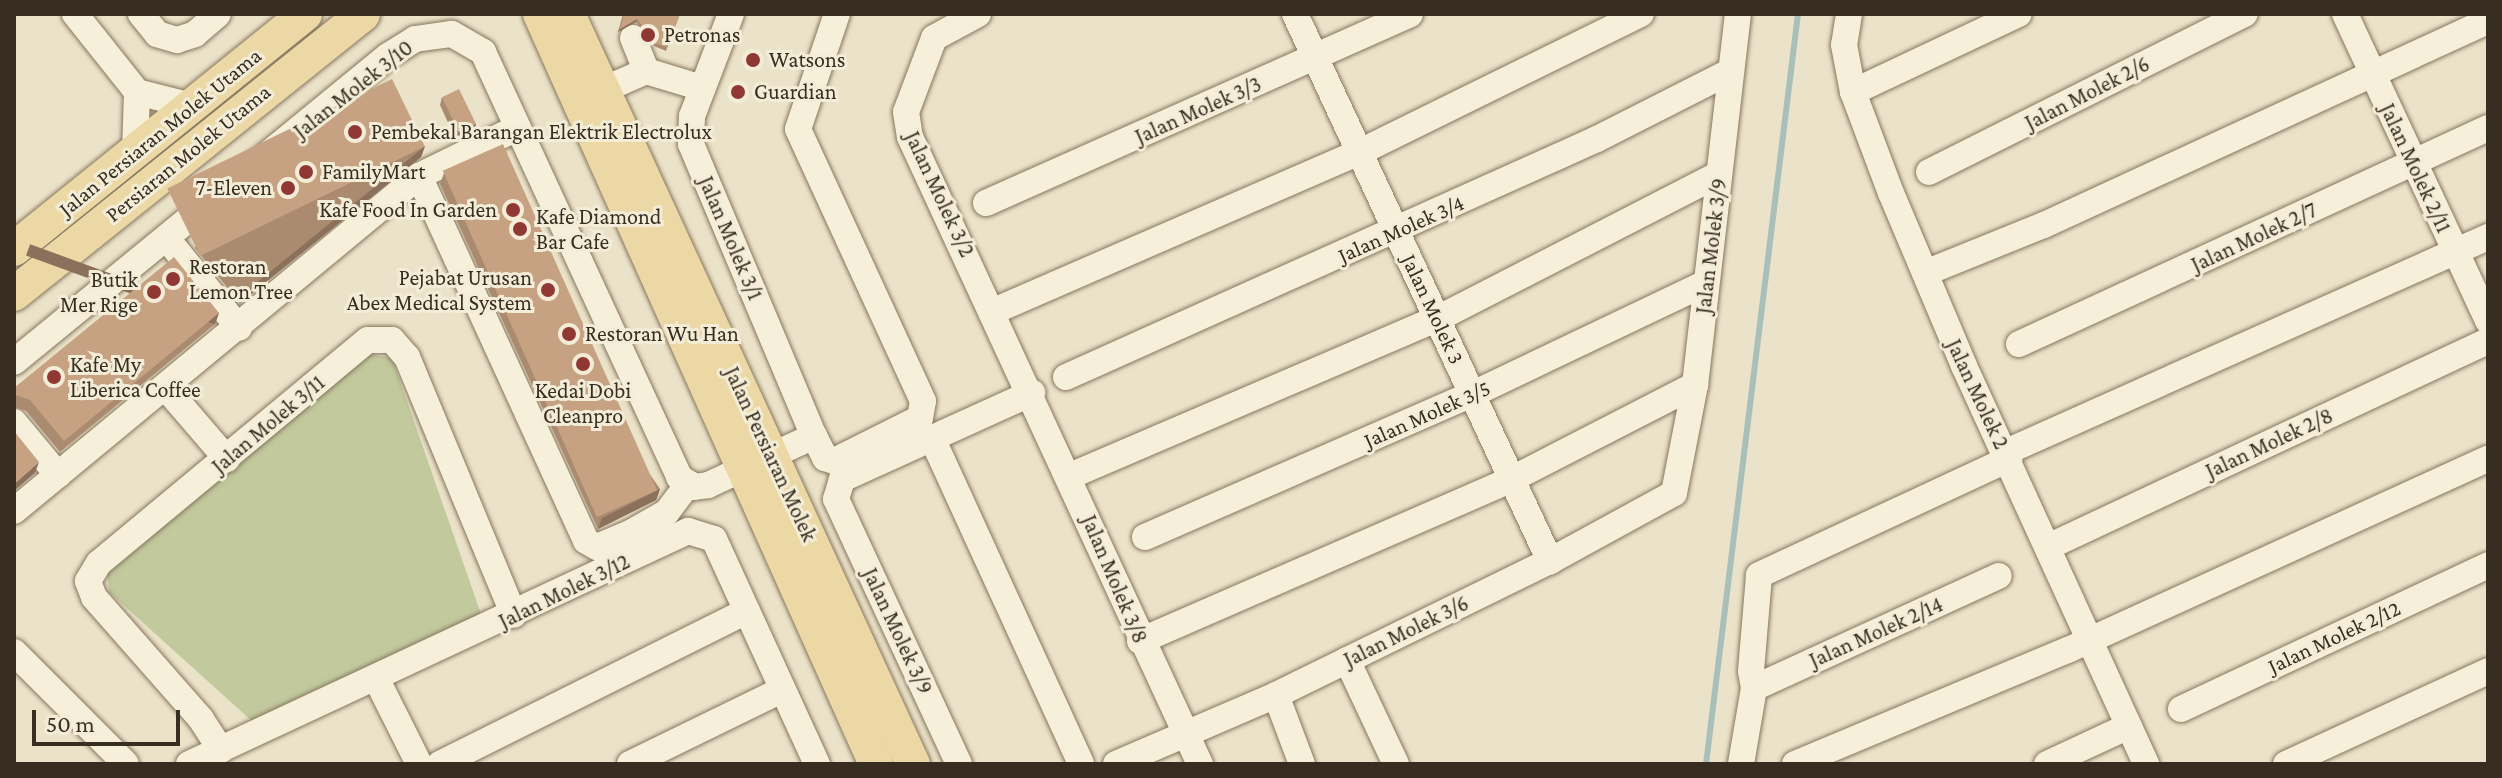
<!DOCTYPE html>
<html>
<head>
<meta charset="utf-8">
<style>
	body { margin:0 }
	#map { position:relative; width:2502px; height:778px; overflow:hidden; background:#ebe3c9; font-family:"Crimson Pro",serif }
	div>[style] { position:absolute }
	.green>* { inset:0; background:#c1c99d }
	.stream>* { height:6px; margin:-3px; padding:0 3px; transform-origin:3px; border-radius:3px; background:#a9c0ba }
	.roads { filter:drop-shadow(0 0 2px #86765f) drop-shadow(0 0 2px #86765f) }
	.minor>* { height:26px; margin:-13px; padding:0 13px; transform-origin:13px; border-radius:13px; background:#f6f0db }
	.major>* { height:34px; margin:-17px; padding:0 17px; transform-origin:17px; border-radius:17px; background:#ebd8a4 }
	.wall>* { inset:0; background:#aa8b70 }
	.shaded-wall>* { inset:0; background:#8b715b; transform-origin:0 0 }
	.building>* { inset:0; background:#c6a282; transform-origin:0 0 }
	.dots>* { width:22px; height:22px; translate:-50% -50%; box-sizing:border-box; border:4px solid #f3edd8; border-radius:50% }
	span { translate:-50% -50%; white-space:nowrap; text-align:center; line-height:1.15; -webkit-text-stroke:6px #f3edd8; paint-order:stroke }
	.poi-label { font-size:22px; color:#382d21 }
	.left { translate:0 -50%; text-align:left }
	.right { translate:-100% -50%; text-align:right }
	.street-label { font-size:22px; color:#382d21 }
	.frame { position:absolute; inset:0; border:16px solid #382d21; pointer-events:none }
	.scale { position:absolute; left:32px; top:710px; width:148px; height:36px; box-sizing:border-box; border:4px solid #382d21; border-top:0; padding-left:10px; font-size:24px; line-height:28px; white-space:nowrap; color:#382d21; -webkit-text-stroke:6px #f3edd8; paint-order:stroke }
</style>
</head>
<body>
<div id="map">
	<div class="green">
		<i style="clip-path:polygon(368px 354px,392px 358px,482px 617px,253px 722px,109px 592px,107px 572px)"></i>
	</div>
	<div class="stream">
		<i style="left:1706px;top:764px;width:756px;rotate:-83.01deg"></i>
	</div>
	<div class="roads">
		<div class="minor">
			<i style="left:75px;top:14px;width:100px;rotate:51.5deg"></i>
			<i style="left:137px;top:92px;width:57px;rotate:14.3deg"></i>
			<i style="left:141px;top:14px;width:26px;rotate:51deg"></i>
			<i style="left:157px;top:34px;width:21px;rotate:17deg"></i>
			<i style="left:177px;top:40px;width:19px;rotate:-18deg"></i>
			<i style="left:195px;top:34px;width:30px;rotate:-41deg"></i>
			<i style="left:731px;top:14px;width:109px;rotate:110.9deg"></i>
			<i style="left:692px;top:116px;width:28px;rotate:92deg"></i>
			<i style="left:691px;top:144px;width:317px;rotate:67.2deg"></i>
			<i style="left:814px;top:436px;width:25px;rotate:63deg"></i>
			<i style="left:825px;top:458px;width:9px;rotate:18deg"></i>
			<i style="left:834px;top:461px;width:96px;rotate:-26.6deg"></i>
			<i style="left:920px;top:418px;width:17px;rotate:-80deg"></i>
			<i style="left:923px;top:401px;width:299px;rotate:-114.7deg"></i>
			<i style="left:798px;top:129px;width:121px;rotate:-71.3deg"></i>
			<i style="left:978px;top:14px;width:50px;rotate:151.4deg"></i>
			<i style="left:934px;top:38px;width:79px;rotate:110.7deg"></i>
			<i style="left:906px;top:112px;width:25px;rotate:81deg"></i>
			<i style="left:910px;top:137px;width:691px;rotate:65.18deg"></i>
			<i style="left:1295px;top:14px;width:604px;rotate:65.01deg"></i>
			<i style="left:1849px;top:14px;width:31px;rotate:99deg"></i>
			<i style="left:1844px;top:45px;width:48px;rotate:79.2deg"></i>
			<i style="left:1853px;top:92px;width:108px;rotate:69.4deg"></i>
			<i style="left:1891px;top:193px;width:188px;rotate:67.1deg"></i>
			<i style="left:1964px;top:366px;width:438px;rotate:65.4deg"></i>
			<i style="left:2345px;top:14px;width:339px;rotate:65deg"></i>
			<i style="left:633px;top:38px;width:35px;rotate:68deg"></i>
			<i style="left:1853px;top:92px;width:183px;rotate:-25.2deg"></i>
			<i style="left:593px;top:105px;width:18px;rotate:-56deg"></i>
			<i style="left:603px;top:90px;width:47px;rotate:-23.8deg"></i>
			<i style="left:646px;top:71px;width:59px;rotate:16.9deg"></i>
			<i style="left:135px;top:153px;width:61px;rotate:-88.1deg"></i>
			<i style="left:1929px;top:172px;width:353px;rotate:-26.6deg"></i>
			<i style="left:419px;top:176px;width:109px;rotate:-26.1deg"></i>
			<i style="left:986px;top:203px;width:464px;rotate:-24deg"></i>
			<i style="left:168px;top:240px;width:113px;rotate:51.1deg"></i>
			<i style="left:1925px;top:273px;width:128px;rotate:-22deg"></i>
			<i style="left:2044px;top:225px;width:489px;rotate:-24.7deg"></i>
			<i style="left:994px;top:311px;width:399px;rotate:-23.5deg"></i>
			<i style="left:1360px;top:152px;width:313px;rotate:-26.2deg"></i>
			<i style="left:2019px;top:344px;width:516px;rotate:-24.73deg"></i>
			<i style="left:14px;top:362px;width:483px;rotate:-39.3deg"></i>
			<i style="left:388px;top:56px;width:32px;rotate:-32deg"></i>
			<i style="left:415px;top:39px;width:37px;rotate:-8deg"></i>
			<i style="left:452px;top:34px;width:36px;rotate:30deg"></i>
			<i style="left:483px;top:52px;width:468px;rotate:65.2deg"></i>
			<i style="left:679px;top:477px;width:18px;rotate:34deg"></i>
			<i style="left:694px;top:487px;width:14px;rotate:-8deg"></i>
			<i style="left:708px;top:485px;width:117px;rotate:-24.8deg"></i>
			<i style="left:1066px;top:377px;width:582px;rotate:-24.14deg"></i>
			<i style="left:1597px;top:139px;width:150px;rotate:-26.9deg"></i>
			<i style="left:165px;top:387px;width:95px;rotate:49.3deg"></i>
			<i style="left:14px;top:422px;width:69px;rotate:50.3deg"></i>
			<i style="left:932px;top:438px;width:358px;rotate:65.4deg"></i>
			<i style="left:2006px;top:452px;width:528px;rotate:-24.04deg"></i>
			<i style="left:1070px;top:476px;width:399px;rotate:-23.2deg"></i>
			<i style="left:1437px;top:319px;width:317px;rotate:-27.2deg"></i>
			<i style="left:14px;top:511px;width:526px;rotate:-39.6deg"></i>
			<i style="left:419px;top:176px;width:401px;rotate:65.4deg"></i>
			<i style="left:586px;top:541px;width:13px;rotate:29deg"></i>
			<i style="left:597px;top:547px;width:38px;rotate:-23deg"></i>
			<i style="left:632px;top:532px;width:40px;rotate:-29.7deg"></i>
			<i style="left:667px;top:512px;width:36px;rotate:-53deg"></i>
			<i style="left:1145px;top:537px;width:358px;rotate:-23.6deg"></i>
			<i style="left:1473px;top:394px;width:258px;rotate:-25.5deg"></i>
			<i style="left:2050px;top:546px;width:484px;rotate:-25.1deg"></i>
			<i style="left:1140px;top:641px;width:406px;rotate:-23.5deg"></i>
			<i style="left:1512px;top:479px;width:206px;rotate:-27.2deg"></i>
			<i style="left:14px;top:652px;width:158px;rotate:45deg"></i>
			<i style="left:1347px;top:660px;width:115px;rotate:64.8deg"></i>
			<i style="left:377px;top:680px;width:94px;rotate:63.4deg"></i>
			<i style="left:1754px;top:688px;width:269px;rotate:-24.6deg"></i>
			<i style="left:1276px;top:695px;width:74px;rotate:69.4deg"></i>
			<i style="left:2181px;top:709px;width:339px;rotate:-25.1deg"></i>
			<i style="left:221px;top:750px;width:37px;rotate:-123deg"></i>
			<i style="left:201px;top:719px;width:162px;rotate:-131.3deg"></i>
			<i style="left:94px;top:597px;width:17px;rotate:-111deg"></i>
			<i style="left:88px;top:581px;width:21px;rotate:-59deg"></i>
			<i style="left:99px;top:563px;width:349px;rotate:-39.7deg"></i>
			<i style="left:368px;top:340px;width:24px"></i>
			<i style="left:392px;top:340px;width:23px;rotate:49deg"></i>
			<i style="left:407px;top:357px;width:279px;rotate:67.5deg"></i>
			<i style="left:189px;top:764px;width:551px;rotate:-25.03deg"></i>
			<i style="left:688px;top:531px;width:27px;rotate:17deg"></i>
			<i style="left:714px;top:539px;width:247px;rotate:65.4deg"></i>
			<i style="left:440px;top:764px;width:343px;rotate:-26.5deg"></i>
			<i style="left:630px;top:764px;width:169px;rotate:-26deg"></i>
			<i style="left:959px;top:764px;width:292px;rotate:-114.9deg"></i>
			<i style="left:836px;top:499px;width:21px;rotate:-73deg"></i>
			<i style="left:842px;top:479px;width:209px;rotate:-24.4deg"></i>
			<i style="left:1116px;top:764px;width:174px;rotate:-23.3deg"></i>
			<i style="left:1276px;top:695px;width:305px;rotate:-26.1deg"></i>
			<i style="left:1550px;top:561px;width:141px;rotate:-28.7deg"></i>
			<i style="left:1674px;top:493px;width:110px;rotate:-79deg"></i>
			<i style="left:1695px;top:385px;width:373px;rotate:-83.4deg"></i>
			<i style="left:1741px;top:764px;width:77px;rotate:-80.3deg"></i>
			<i style="left:1754px;top:688px;width:17px;rotate:-100deg"></i>
			<i style="left:1751px;top:671px;width:96px;rotate:-85.2deg"></i>
			<i style="left:1759px;top:575px;width:276px;rotate:-24.9deg"></i>
			<i style="left:1795px;top:764px;width:296px;rotate:-22.7deg"></i>
			<i style="left:2068px;top:650px;width:461px;rotate:-24.5deg"></i>
			<i style="left:2047px;top:764px;width:90px;rotate:-24.9deg"></i>
			<i style="left:2286px;top:764px;width:222px;rotate:-24.7deg"></i>
		</div>
		<div class="major">
			<i style="left:540px;top:14px;width:822px;rotate:65.87deg"></i>
			<i style="left:568px;top:14px;width:826px;rotate:65.3deg"></i>
			<i style="left:14px;top:249px;width:374px;rotate:-38.9deg"></i>
			<i style="left:14px;top:294px;width:447px;rotate:-38.7deg"></i>
		</div>
	</div>
	<div class="wall">
		<i style="clip-path:polygon(623px 14px,680px 14px,666px 51px,654px 46px,636px 22px,618px 32px)"></i>
		<i style="clip-path:polygon(442px 97px,476px 124px,474px 131px,456px 140px,440px 105px)"></i>
		<i style="clip-path:polygon(425px 146px,421px 157px,240px 303px,195px 248px,199px 238px)"></i>
		<i style="clip-path:polygon(444px 173px,660px 489px,656px 500px,598px 529px,440px 184px)"></i>
		<i style="clip-path:polygon(219px 313px,215px 324px,60px 452px,26px 411px,14px 407px,14px 388px)"></i>
	</div>
	<div class="shaded-wall">
		<i style="clip-path:polygon(637px 19px,636px 22px,618px 32px,620px 29px)"></i>
		<i style="clip-path:polygon(476px 124px,474px 131px,456px 140px,459px 132px)"></i>
		<i style="clip-path:polygon(425px 146px,421px 157px,240px 303px,244px 293px)"></i>
		<i style="left:219px;top:313px;width:12px;height:201px;rotate:110deg"></i>
		<i style="clip-path:polygon(39px 462px,35px 473px,14px 491px,14px 484px)"></i>
		<i style="clip-path:polygon(660px 489px,656px 500px,598px 529px,602px 518px)"></i>
	</div>
	<div class="building">
		<i style="clip-path:polygon(624px 14px,680px 14px,667px 47px,655px 43px,637px 19px,620px 29px)"></i>
		<i style="left:392px;top:79px;width:75px;height:250px;rotate:64deg"></i>
		<i style="left:459px;top:89px;width:39px;height:19px;rotate:64deg"></i>
		<i style="left:503px;top:144px;width:379px;height:66px;rotate:66deg"></i>
		<i style="clip-path:polygon(174px 257px,219px 313px,64px 441px,30px 400px,16px 395px,14px 396px,14px 388px)"></i>
		<i style="clip-path:polygon(14px 431px,39px 462px,14px 484px)"></i>
	</div>
	<div class="dots">
		<i style="left:648px;top:35px;background:#903834"></i>
		<i style="left:753px;top:60px;background:#903834"></i>
		<i style="left:738px;top:92px;background:#903834"></i>
		<i style="left:355px;top:132px;background:#903834"></i>
		<i style="left:306px;top:172px;background:#903834"></i>
		<i style="left:288px;top:188px;background:#903834"></i>
		<i style="left:513px;top:210px;background:#903834"></i>
		<i style="left:520px;top:229px;background:#903834"></i>
		<i style="left:173px;top:279px;background:#903834"></i>
		<i style="left:548px;top:290px;background:#903834"></i>
		<i style="left:154px;top:292px;background:#903834"></i>
		<i style="left:569px;top:334px;background:#903834"></i>
		<i style="left:583px;top:364px;background:#903834"></i>
		<i style="left:54px;top:377px;background:#903834"></i>
	</div>
	<div class="poi-label">
		<span class="left" style="left:664px;top:35px">Petronas</span>
		<span class="left" style="left:769px;top:60px">Watsons</span>
		<span class="left" style="left:754px;top:92px">Guardian</span>
		<span class="left" style="left:371px;top:132px">Pembekal Barangan Elektrik Electrolux</span>
		<span class="left" style="left:322px;top:172px">FamilyMart</span>
		<span class="right" style="left:272px;top:188px">7-Eleven</span>
		<span class="right" style="left:497px;top:210px">Kafe Food In Garden</span>
		<span class="left" style="left:536px;top:229px">Kafe Diamond<br>Bar Cafe</span>
		<span class="left" style="left:189px;top:279px">Restoran<br>Lemon Tree</span>
		<span class="right" style="left:532px;top:290px">Pejabat Urusan<br>Abex Medical System</span>
		<span class="right" style="left:138px;top:292px">Butik<br>Mer Rige</span>
		<span class="left" style="left:585px;top:334px">Restoran Wu Han</span>
		<span class="left" style="left:70px;top:377px">Kafe My<br>Liberica Coffee</span>
		<span style="left:583px;top:403px">Kedai Dobi<br>Cleanpro</span>
	</div>
	<div class="street-label">
		<span style="left:353px;top:89px;rotate:-38deg">Jalan Molek 3/10</span>
		<span style="left:2087px;top:93px;rotate:-27deg">Jalan Molek 2/6</span>
		<span style="left:1198px;top:110px;rotate:-24deg">Jalan Molek 3/3</span>
		<span style="left:160px;top:132px;rotate:-39deg">Jalan Persiaran Molek Utama</span>
		<span style="left:188px;top:153px;rotate:-39deg">Persiaran Molek Utama</span>
		<span style="left:2416px;top:168px;rotate:65deg">Jalan Molek 2/11</span>
		<span style="left:940px;top:194px;rotate:65deg">Jalan Molek 3/2</span>
		<span style="left:1401px;top:229px;rotate:-24deg">Jalan Molek 3/4</span>
		<span style="left:2254px;top:237px;rotate:-25deg">Jalan Molek 2/7</span>
		<span style="left:731px;top:238px;rotate:67deg">Jalan Molek 3/1</span>
		<span style="left:1711px;top:246px;rotate:-83deg">Jalan Molek 3/9</span>
		<span style="left:1433px;top:309px;rotate:65deg">Jalan Molek 3</span>
		<span style="left:1978px;top:394px;rotate:65deg">Jalan Molek 2</span>
		<span style="left:1427px;top:414px;rotate:-24deg">Jalan Molek 3/5</span>
		<span style="left:268px;top:424px;rotate:-40deg">Jalan Molek 3/11</span>
		<span style="left:2269px;top:443px;rotate:-25deg">Jalan Molek 2/8</span>
		<span style="left:771px;top:454px;rotate:65deg">Jalan Persiaran Molek</span>
		<span style="left:1115px;top:579px;rotate:67deg">Jalan Molek 3/8</span>
		<span style="left:564px;top:591px;rotate:-26deg">Jalan Molek 3/12</span>
		<span style="left:898px;top:631px;rotate:65deg">Jalan Molek 3/9</span>
		<span style="left:1406px;top:631px;rotate:-26deg">Jalan Molek 3/6</span>
		<span style="left:1876px;top:632px;rotate:-24deg">Jalan Molek 2/14</span>
		<span style="left:2334px;top:637px;rotate:-25deg">Jalan Molek 2/12</span>
	</div>
	<div class="frame"></div>
	<div class="scale">50 m</div>
</div>
</body>
</html>
